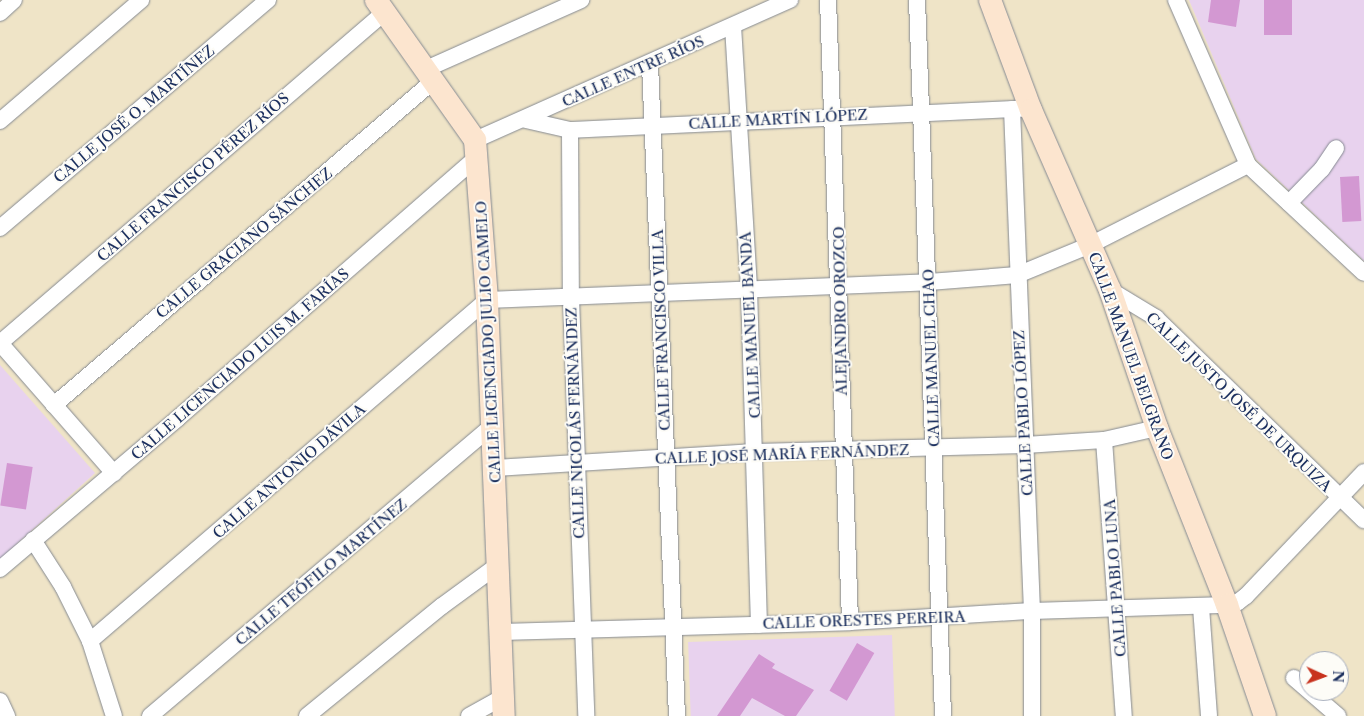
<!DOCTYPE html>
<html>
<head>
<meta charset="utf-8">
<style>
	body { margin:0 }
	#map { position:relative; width:1364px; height:716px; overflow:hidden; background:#efe4c7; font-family:"Libre Caslon Text",serif }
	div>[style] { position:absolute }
	.built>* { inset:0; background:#e8d2ee; transform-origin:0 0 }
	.building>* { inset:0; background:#d398d2; transform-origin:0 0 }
	.roads { filter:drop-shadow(0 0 1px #858a92) drop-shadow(0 0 1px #858a92) }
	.street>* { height:16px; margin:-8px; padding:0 8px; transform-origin:8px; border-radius:8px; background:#fff }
	.secondary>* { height:22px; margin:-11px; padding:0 11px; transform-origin:11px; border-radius:11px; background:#fce5cf }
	span { translate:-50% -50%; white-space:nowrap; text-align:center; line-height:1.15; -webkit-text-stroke:4px #fdfcf7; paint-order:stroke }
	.street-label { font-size:15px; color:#1b2f5e }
	.north { position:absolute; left:1299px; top:651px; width:50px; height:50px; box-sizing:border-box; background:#fdfcf7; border:1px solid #a3aaba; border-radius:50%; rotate:92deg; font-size:14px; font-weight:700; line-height:20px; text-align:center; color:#1b2f5e }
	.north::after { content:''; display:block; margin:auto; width:18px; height:22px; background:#c8321e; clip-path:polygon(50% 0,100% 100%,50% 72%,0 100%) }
</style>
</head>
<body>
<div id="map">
	<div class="built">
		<i style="clip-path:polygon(1189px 0,1364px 0,1364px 261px,1256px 159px)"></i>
		<i style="clip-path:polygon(0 365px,95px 473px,0 559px)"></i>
		<i style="left:892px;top:635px;width:81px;height:204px;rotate:88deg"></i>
	</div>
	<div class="building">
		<i style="clip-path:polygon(1211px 0,1240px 0,1236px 27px,1208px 22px)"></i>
		<i style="left:1264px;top:0;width:28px;height:35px"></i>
		<i style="left:1359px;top:176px;width:45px;height:19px;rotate:87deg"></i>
		<i style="left:7px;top:463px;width:26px;height:43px;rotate:9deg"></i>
		<i style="left:857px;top:643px;width:20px;height:55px;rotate:30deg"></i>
		<i style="clip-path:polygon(759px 654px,775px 664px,772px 668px,814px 690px,796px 716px,785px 716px,752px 698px,740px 716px,717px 716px)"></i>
	</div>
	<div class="roads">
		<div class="street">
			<i style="left:828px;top:0;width:622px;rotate:87.97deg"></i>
			<i style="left:917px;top:0;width:716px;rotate:87.92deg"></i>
			<i style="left:1176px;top:0;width:180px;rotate:66.4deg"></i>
			<i style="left:1248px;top:165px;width:158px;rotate:43deg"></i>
			<i style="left:0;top:13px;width:19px;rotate:-43deg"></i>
			<i style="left:733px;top:26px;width:263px;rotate:86.5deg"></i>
			<i style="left:749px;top:289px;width:336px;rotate:88.3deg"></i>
			<i style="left:650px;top:64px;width:653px;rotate:87.63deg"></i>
			<i style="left:426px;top:69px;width:170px;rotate:-24deg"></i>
			<i style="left:1012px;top:109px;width:502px;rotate:87.72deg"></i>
			<i style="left:1032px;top:611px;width:105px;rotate:90deg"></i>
			<i style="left:526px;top:120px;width:45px;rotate:12.8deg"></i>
			<i style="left:570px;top:130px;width:452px;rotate:-2.7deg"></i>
			<i style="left:0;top:121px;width:186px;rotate:-40.6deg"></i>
			<i style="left:570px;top:130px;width:168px;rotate:89.7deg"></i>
			<i style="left:571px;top:298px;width:418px;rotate:87.9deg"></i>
			<i style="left:475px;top:140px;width:345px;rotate:-24deg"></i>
			<i style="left:1289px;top:203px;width:47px;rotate:-45.9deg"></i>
			<i style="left:1322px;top:169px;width:25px;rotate:-56deg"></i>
			<i style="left:0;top:228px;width:352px;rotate:-40.4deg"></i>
			<i style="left:1110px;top:290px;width:54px;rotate:31.3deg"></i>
			<i style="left:1156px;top:318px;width:290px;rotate:44.2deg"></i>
			<i style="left:0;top:343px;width:509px;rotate:-40.7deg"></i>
			<i style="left:0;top:343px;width:173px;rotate:48.8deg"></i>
			<i style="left:54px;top:405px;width:499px;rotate:-40.5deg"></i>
			<i style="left:1104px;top:440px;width:277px;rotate:85.9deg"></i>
			<i style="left:495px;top:468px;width:261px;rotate:-3.5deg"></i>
			<i style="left:756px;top:452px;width:269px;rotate:-1.5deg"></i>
			<i style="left:1025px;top:445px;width:79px;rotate:-3.6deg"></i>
			<i style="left:1104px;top:440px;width:54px;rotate:-12.8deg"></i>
			<i style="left:33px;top:540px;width:56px;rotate:57.4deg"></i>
			<i style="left:63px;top:587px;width:60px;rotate:63.4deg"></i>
			<i style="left:90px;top:641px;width:79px;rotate:72.3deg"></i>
			<i style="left:0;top:569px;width:233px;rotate:-40.3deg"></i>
			<i style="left:178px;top:418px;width:397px;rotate:-41.1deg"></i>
			<i style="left:1201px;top:607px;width:109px;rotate:85.8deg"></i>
			<i style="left:501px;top:632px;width:349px;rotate:-1.6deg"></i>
			<i style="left:850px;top:622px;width:182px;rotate:-3.5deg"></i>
			<i style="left:1032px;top:611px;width:195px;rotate:-1.8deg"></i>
			<i style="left:1227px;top:605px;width:11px;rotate:-15deg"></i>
			<i style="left:1238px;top:602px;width:10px;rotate:-37deg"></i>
			<i style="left:1246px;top:596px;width:171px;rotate:-46.4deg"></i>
			<i style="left:90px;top:641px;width:523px;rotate:-40.66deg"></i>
			<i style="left:487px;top:300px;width:442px;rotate:-2.3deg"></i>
			<i style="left:929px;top:282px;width:88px;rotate:-4.5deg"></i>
			<i style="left:1017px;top:275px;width:79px;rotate:-22.3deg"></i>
			<i style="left:1090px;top:245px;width:177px;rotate:-26.9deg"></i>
			<i style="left:1294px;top:678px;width:58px;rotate:40.8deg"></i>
			<i style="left:0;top:701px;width:17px;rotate:65deg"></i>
			<i style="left:150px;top:716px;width:447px;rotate:-40.3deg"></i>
			<i style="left:307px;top:716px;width:174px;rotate:-39.2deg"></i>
			<i style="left:442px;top:606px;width:69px;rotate:-36.2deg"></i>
			<i style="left:469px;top:716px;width:39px;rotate:-29deg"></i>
		</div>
		<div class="secondary">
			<i style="left:376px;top:0;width:171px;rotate:54.7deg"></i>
			<i style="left:475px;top:140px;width:160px;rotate:85.7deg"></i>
			<i style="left:487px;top:300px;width:416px;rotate:87.7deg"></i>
			<i style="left:990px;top:0;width:117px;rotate:69.6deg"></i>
			<i style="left:1031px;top:110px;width:197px;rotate:66.3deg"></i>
			<i style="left:1110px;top:290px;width:146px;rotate:71.2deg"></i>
			<i style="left:1157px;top:428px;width:190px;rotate:68.4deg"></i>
			<i style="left:1227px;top:605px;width:117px;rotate:71.1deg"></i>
		</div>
	</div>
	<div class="street-label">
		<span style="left:633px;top:71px;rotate:-24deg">CALLE ENTRE RÍOS</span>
		<span style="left:134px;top:114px;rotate:-40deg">CALLE JOSÉ O. MARTÍNEZ</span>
		<span style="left:778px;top:119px;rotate:-3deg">CALLE MARTÍN LÓPEZ</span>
		<span style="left:193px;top:177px;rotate:-41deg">CALLE FRANCISCO PÉREZ RÍOS</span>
		<span style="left:244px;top:243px;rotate:-40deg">CALLE GRACIANO SÁNCHEZ</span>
		<span style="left:840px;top:311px;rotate:-91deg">ALEJANDRO OROZCO</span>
		<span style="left:750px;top:325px;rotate:-93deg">CALLE MANUEL BANDA</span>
		<span style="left:661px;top:330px;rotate:-92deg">CALLE FRANCISCO VILLA</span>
		<span style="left:488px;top:342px;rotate:-93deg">CALLE LICENCIADO JULIO CAMELO</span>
		<span style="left:1131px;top:356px;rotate:70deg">CALLE MANUEL BELGRANO</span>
		<span style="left:931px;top:358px;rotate:-92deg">CALLE MANUEL CHAO</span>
		<span style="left:240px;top:364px;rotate:-41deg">CALLE LICENCIADO LUIS M. FARÍAS</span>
		<span style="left:1239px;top:402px;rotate:44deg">CALLE JUSTO JOSÉ DE URQUIZA</span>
		<span style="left:1023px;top:413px;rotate:-93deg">CALLE PABLO LÓPEZ</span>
		<span style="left:575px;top:423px;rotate:-92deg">CALLE NICOLÁS FERNÁNDEZ</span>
		<span style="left:782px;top:454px;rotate:-2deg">CALLE JOSÉ MARÍA FERNÁNDEZ</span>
		<span style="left:289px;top:471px;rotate:-41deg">CALLE ANTONIO DÁVILA</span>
		<span style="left:321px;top:572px;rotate:-40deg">CALLE TEÓFILO MARTÍNEZ</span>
		<span style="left:1115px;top:578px;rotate:-94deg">CALLE PABLO LUNA</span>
		<span style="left:864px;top:620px;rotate:-2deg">CALLE ORESTES PEREIRA</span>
	</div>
	<div class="north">N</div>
</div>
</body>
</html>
